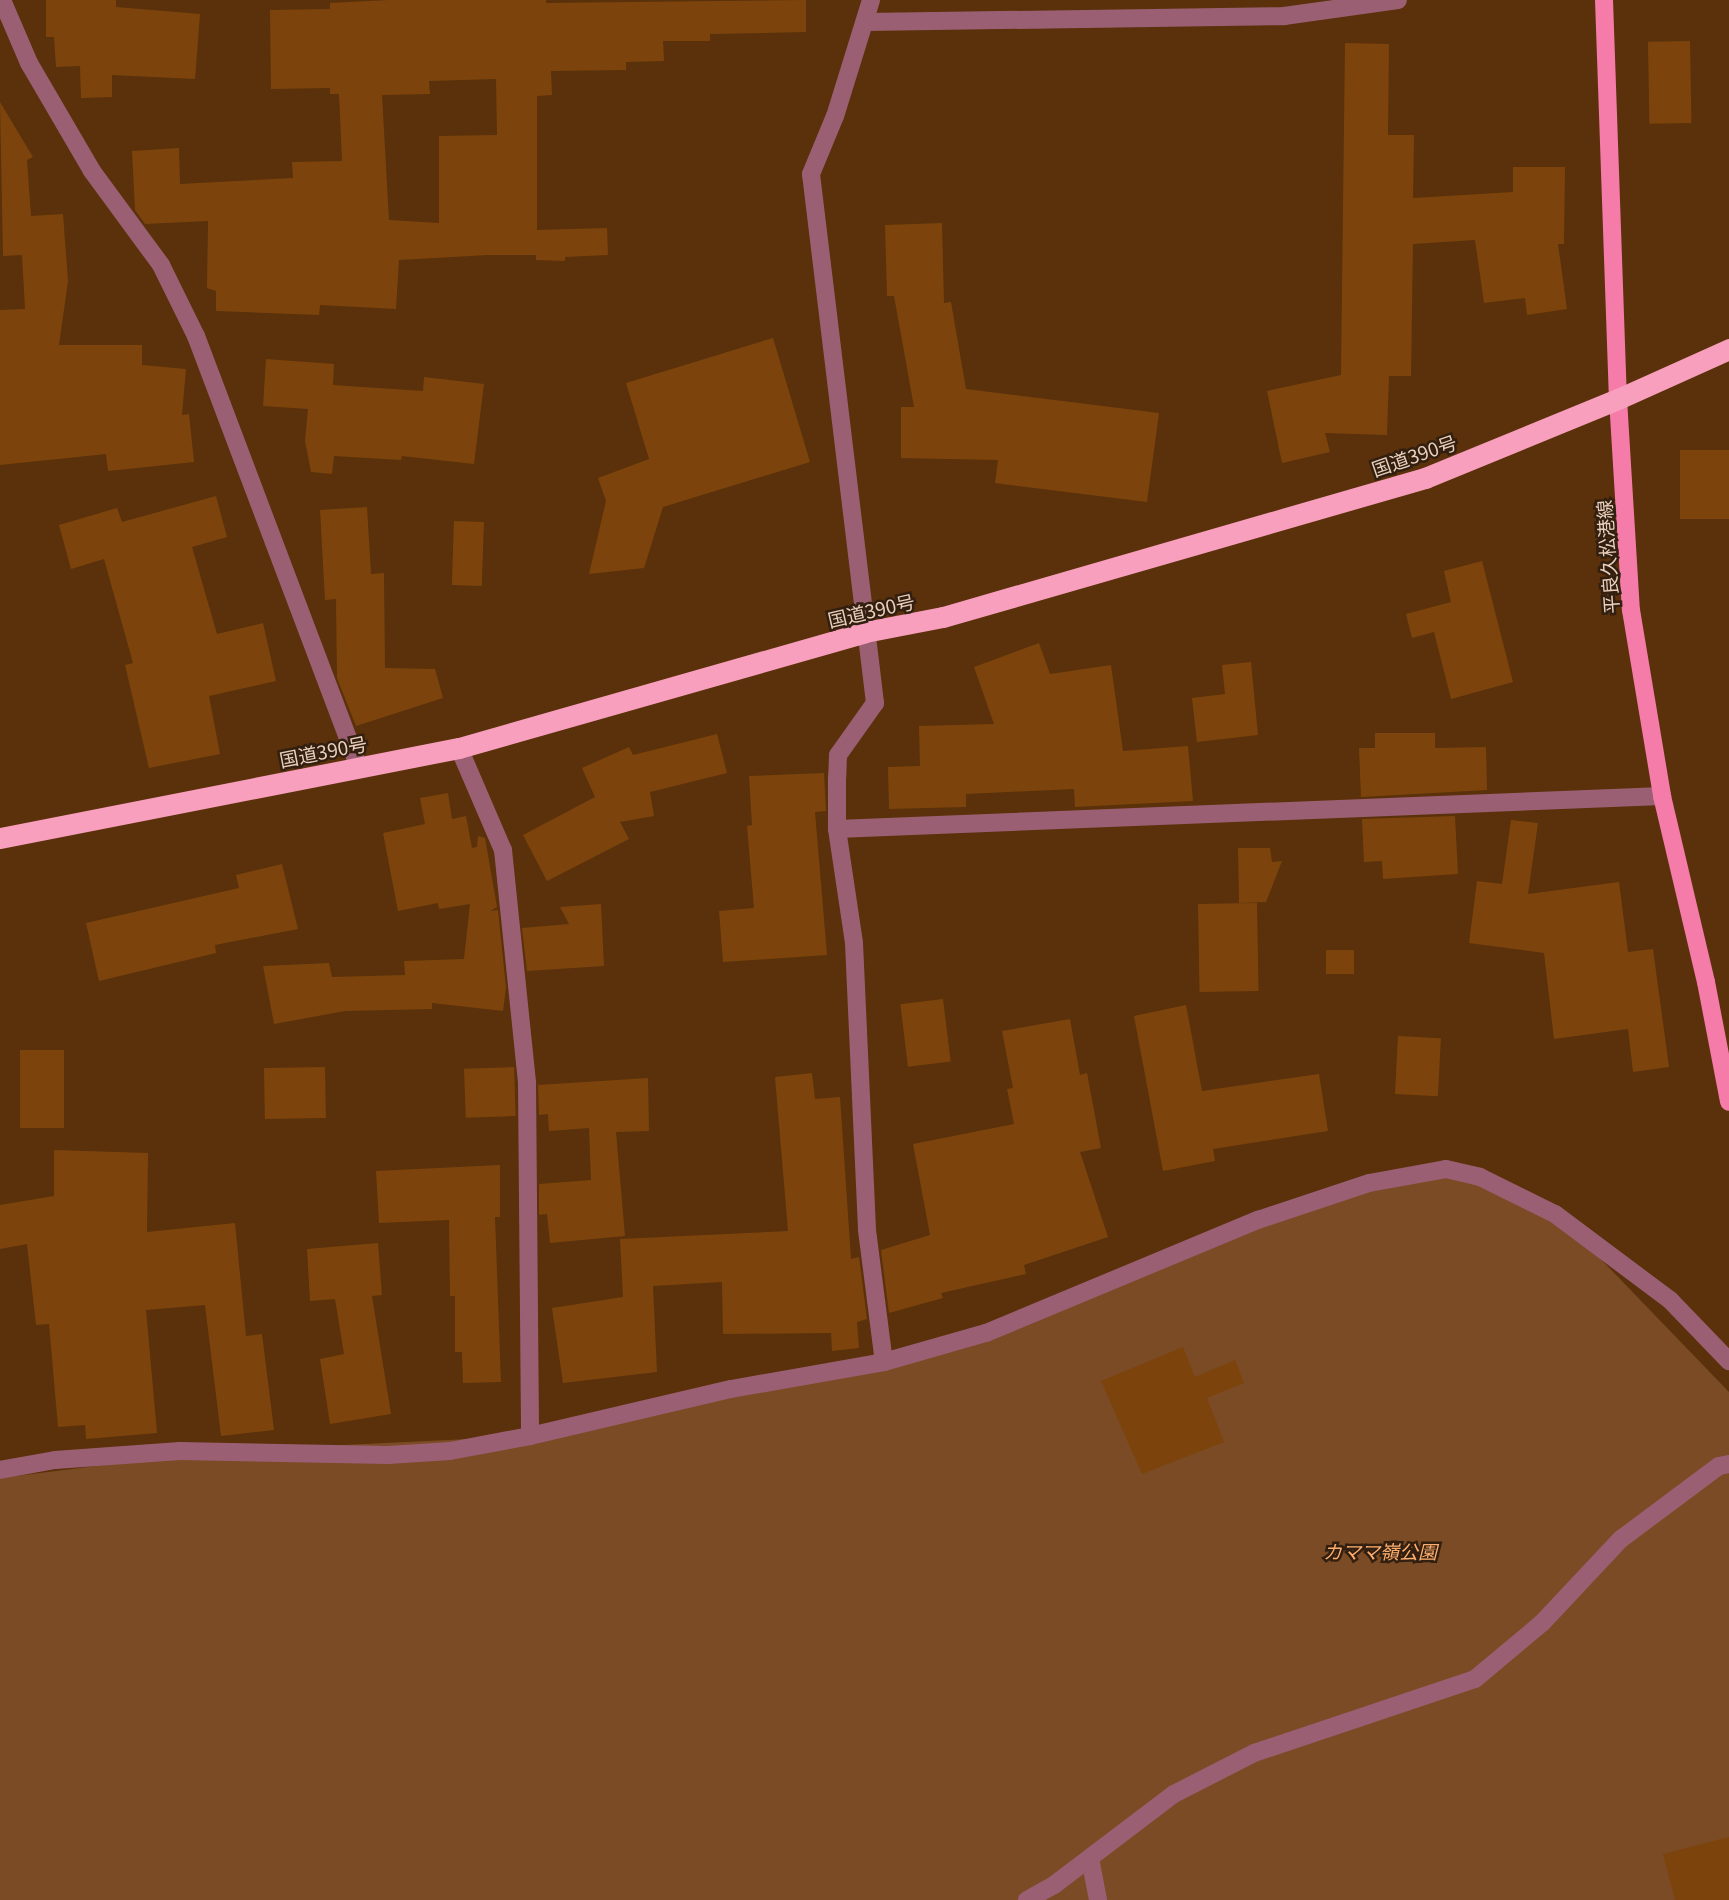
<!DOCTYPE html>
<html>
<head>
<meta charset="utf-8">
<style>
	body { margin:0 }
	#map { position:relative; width:1729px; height:1900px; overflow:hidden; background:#5a310a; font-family:Georgia,"Noto Sans JP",serif }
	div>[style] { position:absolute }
	.green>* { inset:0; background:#7a4b24 }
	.building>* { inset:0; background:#7c440c; transform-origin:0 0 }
	.minor>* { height:18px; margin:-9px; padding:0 9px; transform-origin:9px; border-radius:9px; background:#9b5f73 }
	.major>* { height:18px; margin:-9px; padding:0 9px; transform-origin:9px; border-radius:9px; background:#f57ba8 }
	.highway>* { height:21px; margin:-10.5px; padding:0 10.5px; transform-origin:10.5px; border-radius:10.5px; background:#f89fbd }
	span { translate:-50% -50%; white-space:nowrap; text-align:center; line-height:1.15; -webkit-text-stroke:5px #321f10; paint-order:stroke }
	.street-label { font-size:19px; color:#e9cfbc }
	.park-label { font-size:19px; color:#fdad6d; font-style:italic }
</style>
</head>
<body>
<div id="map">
	<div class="green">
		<i style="clip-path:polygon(1446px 1169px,1565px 1222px,1729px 1392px,1729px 1900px,0 1900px,0 1478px,216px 1451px,530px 1436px,884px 1362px,1383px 1180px)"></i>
	</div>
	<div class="building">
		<i style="clip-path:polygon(46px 0,116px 0,116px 7px,200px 14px,195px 79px,112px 75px,112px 97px,81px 98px,80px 66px,56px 67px,54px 37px,46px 37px)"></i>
		<i style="clip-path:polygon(evenodd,389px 0,546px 0,546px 3px,806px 0,806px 32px,710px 34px,710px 41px,663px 41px,664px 61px,626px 62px,626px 70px,551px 71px,552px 95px,537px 96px,537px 230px,607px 228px,608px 255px,565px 257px,565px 261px,536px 260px,536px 255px,488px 255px,399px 260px,396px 309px,320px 305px,319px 315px,216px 311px,216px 291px,207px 288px,208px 221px,145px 224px,135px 210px,132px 151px,179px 148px,180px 184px,293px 178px,292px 162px,342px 161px,339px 94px,330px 94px,330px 88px,271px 89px,270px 10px,330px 9px,330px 3px,389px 0,496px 79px,497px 135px,439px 136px,439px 223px,389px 220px,382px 95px,430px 94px,429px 81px,496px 79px)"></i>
		<i style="left:1690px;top:41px;width:82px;height:42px;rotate:89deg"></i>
		<i style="clip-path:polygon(1345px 43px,1389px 44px,1388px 135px,1414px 135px,1413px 198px,1513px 192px,1513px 167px,1565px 167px,1564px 244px,1558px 244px,1567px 309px,1527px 315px,1525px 298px,1484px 303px,1475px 240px,1413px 244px,1411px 376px,1389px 376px,1387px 435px,1325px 433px,1330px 452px,1282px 463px,1267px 391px,1341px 375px)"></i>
		<i style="clip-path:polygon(0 102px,33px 157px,27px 160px,31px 216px,63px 214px,68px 281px,59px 345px,142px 345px,142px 365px,186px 369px,182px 415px,189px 414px,194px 462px,108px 471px,106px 454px,0 465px,0 310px,25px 309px,22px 255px,3px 256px)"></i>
		<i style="clip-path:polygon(942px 223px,944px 303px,951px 302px,966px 389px,1159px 413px,1147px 502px,995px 483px,998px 460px,901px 458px,901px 407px,914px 407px,894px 296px,887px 296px,885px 225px)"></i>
		<i style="clip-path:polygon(773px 338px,810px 462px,663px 507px,644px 568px,589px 574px,606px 501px,598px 478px,649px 459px,626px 383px)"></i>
		<i style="clip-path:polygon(266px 359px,334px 364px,333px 385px,423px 391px,424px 377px,484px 384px,474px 464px,402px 456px,401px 460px,334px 456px,332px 474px,311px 472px,305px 441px,308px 409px,263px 406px)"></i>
		<i style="left:1729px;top:450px;width:69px;height:49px;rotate:90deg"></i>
		<i style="clip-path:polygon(216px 496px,227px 537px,192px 547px,217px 634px,263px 623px,276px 681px,209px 696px,220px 754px,149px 768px,125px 665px,133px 663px,104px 559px,71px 569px,59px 525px,117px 508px,122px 522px)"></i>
		<i style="clip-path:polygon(367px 507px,371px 574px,384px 573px,385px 668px,435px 669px,443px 698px,356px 726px,337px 678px,336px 599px,325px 600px,320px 510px)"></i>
		<i style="left:454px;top:521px;width:30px;height:64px;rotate:2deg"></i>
		<i style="clip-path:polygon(1482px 561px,1513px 682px,1451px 699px,1434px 632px,1412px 638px,1406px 614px,1451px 602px,1444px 571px)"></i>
		<i style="clip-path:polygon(1039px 643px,1050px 674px,1111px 665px,1123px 751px,1188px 746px,1193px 801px,1075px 807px,1074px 789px,966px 794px,966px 807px,889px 809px,888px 767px,920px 766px,919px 726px,994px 724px,974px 667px)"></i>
		<i style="clip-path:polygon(1251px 662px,1258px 735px,1197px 742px,1192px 698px,1225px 694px,1222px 665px)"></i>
		<i style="clip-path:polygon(1375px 733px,1435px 733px,1435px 748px,1486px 747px,1487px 790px,1361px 797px,1359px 748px,1375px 748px)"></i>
		<i style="clip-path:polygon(717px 734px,727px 773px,650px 792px,654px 816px,620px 822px,629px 839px,547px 881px,523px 835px,595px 797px,582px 768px,629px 747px,633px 755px)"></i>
		<i style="clip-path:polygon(824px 773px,826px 811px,815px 812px,827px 955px,723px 962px,719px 911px,754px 908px,747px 826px,752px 825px,749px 776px)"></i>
		<i style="clip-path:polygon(448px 793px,452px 819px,466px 816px,472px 848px,477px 847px,478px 836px,485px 838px,497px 907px,490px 911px,498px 910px,506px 988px,503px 1011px,432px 1003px,432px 1009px,345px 1011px,274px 1024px,263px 966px,329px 963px,332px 977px,405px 975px,404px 961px,464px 959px,470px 904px,439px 909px,438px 903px,398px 911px,383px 833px,425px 824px,420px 798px)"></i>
		<i style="clip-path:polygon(1455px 816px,1458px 874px,1383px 879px,1382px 861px,1364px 862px,1362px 819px)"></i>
		<i style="clip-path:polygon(1511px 820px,1538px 823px,1528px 894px,1619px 882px,1628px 952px,1653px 949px,1669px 1067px,1633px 1072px,1628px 1029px,1554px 1039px,1544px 953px,1469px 943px,1477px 881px,1502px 884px)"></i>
		<i style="clip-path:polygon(1238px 848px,1270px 848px,1272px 862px,1282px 861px,1266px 902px,1239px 903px)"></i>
		<i style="clip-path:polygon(282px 864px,298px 929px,215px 945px,216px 953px,99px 981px,86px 923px,239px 888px,236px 875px)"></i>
		<i style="left:1257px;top:903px;width:88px;height:59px;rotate:89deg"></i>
		<i style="clip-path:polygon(601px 904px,604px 966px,527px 971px,522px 928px,569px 924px,560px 907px)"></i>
		<i style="left:1354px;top:950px;width:24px;height:28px;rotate:90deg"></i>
		<i style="left:943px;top:999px;width:63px;height:43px;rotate:83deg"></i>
		<i style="clip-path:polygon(1186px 1005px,1202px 1091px,1319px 1074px,1328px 1131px,1213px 1149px,1215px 1161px,1163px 1171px,1134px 1016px)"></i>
		<i style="clip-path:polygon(1070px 1019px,1080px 1075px,1087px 1073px,1101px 1148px,1080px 1152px,1108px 1237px,1024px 1265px,1026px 1274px,941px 1293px,943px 1298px,889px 1313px,881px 1250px,930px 1235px,913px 1144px,1014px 1124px,1007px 1089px,1013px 1088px,1002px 1031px)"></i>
		<i style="left:1398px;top:1036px;width:43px;height:58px;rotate:3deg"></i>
		<i style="left:20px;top:1050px;width:44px;height:78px"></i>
		<i style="left:325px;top:1067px;width:51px;height:61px;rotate:89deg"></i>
		<i style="left:514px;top:1067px;width:49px;height:50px;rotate:88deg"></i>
		<i style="clip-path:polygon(812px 1073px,815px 1099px,840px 1097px,851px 1259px,859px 1257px,867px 1319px,857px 1322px,859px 1348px,832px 1351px,831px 1333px,723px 1334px,722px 1282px,653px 1286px,657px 1372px,563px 1383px,552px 1308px,623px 1297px,620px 1239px,788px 1231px,775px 1077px)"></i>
		<i style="clip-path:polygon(648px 1078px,649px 1131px,616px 1132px,625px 1236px,550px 1243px,547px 1214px,539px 1215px,539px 1184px,591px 1180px,589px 1128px,549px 1131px,548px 1114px,539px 1115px,538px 1085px)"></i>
		<i style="clip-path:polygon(54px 1150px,148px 1153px,147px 1232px,235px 1223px,246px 1336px,262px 1334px,274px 1430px,221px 1436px,205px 1305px,146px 1310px,157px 1433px,86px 1439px,85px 1425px,58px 1427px,49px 1324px,36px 1325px,27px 1244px,0 1249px,0 1205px,54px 1196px)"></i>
		<i style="clip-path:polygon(500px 1165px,500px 1217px,495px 1217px,501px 1382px,463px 1383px,462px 1352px,455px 1352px,455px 1296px,450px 1296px,449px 1220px,379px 1223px,376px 1171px)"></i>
		<i style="clip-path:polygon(378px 1243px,382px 1295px,372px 1296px,391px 1414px,330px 1424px,320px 1359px,344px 1354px,335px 1299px,310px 1301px,307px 1249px)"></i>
		<i style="clip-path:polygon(1183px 1347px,1195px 1377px,1235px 1360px,1244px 1383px,1207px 1398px,1224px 1442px,1142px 1474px,1101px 1381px)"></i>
		<i style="clip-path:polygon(1729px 1837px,1729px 1900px,1675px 1900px,1663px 1854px)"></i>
	</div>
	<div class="minor">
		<i style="left:2px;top:0;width:69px;rotate:66.8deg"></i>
		<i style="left:29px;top:63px;width:125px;rotate:59.7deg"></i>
		<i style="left:92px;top:171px;width:117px;rotate:53.7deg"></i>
		<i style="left:161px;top:265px;width:79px;rotate:63.8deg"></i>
		<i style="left:196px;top:336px;width:461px;rotate:69.3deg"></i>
		<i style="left:871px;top:0;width:121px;rotate:107.2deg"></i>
		<i style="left:835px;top:116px;width:63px;rotate:112.5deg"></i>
		<i style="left:811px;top:174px;width:533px;rotate:83.1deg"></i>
		<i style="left:875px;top:703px;width:64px;rotate:125.4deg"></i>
		<i style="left:838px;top:755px;width:23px;rotate:92deg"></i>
		<i style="left:837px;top:778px;width:51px;rotate:90deg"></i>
		<i style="left:837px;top:829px;width:115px;rotate:81.5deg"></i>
		<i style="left:854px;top:943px;width:287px;rotate:87.4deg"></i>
		<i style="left:867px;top:1230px;width:133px;rotate:82.7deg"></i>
		<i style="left:865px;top:22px;width:419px;rotate:-0.8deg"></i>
		<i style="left:1284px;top:16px;width:115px;rotate:-8deg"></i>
		<i style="left:459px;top:748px;width:111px;rotate:66.7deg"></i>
		<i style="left:503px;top:850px;width:235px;rotate:84.1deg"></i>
		<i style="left:527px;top:1084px;width:352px;rotate:89.5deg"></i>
		<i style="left:837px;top:829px;width:826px;rotate:-2.29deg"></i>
		<i style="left:0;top:1470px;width:56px;rotate:-10.3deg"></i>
		<i style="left:55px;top:1460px;width:125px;rotate:-4.1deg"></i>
		<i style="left:180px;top:1451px;width:208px;rotate:1.1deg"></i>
		<i style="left:388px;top:1455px;width:62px;rotate:-3.7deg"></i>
		<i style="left:450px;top:1451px;width:81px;rotate:-10.6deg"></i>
		<i style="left:530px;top:1436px;width:206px;rotate:-13.2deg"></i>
		<i style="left:731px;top:1389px;width:155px;rotate:-10deg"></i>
		<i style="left:884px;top:1362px;width:106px;rotate:-15.9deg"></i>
		<i style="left:986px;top:1333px;width:295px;rotate:-22.6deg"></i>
		<i style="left:1258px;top:1220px;width:117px;rotate:-18.4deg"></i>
		<i style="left:1369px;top:1183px;width:78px;rotate:-10.3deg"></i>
		<i style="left:1446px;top:1169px;width:35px;rotate:13deg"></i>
		<i style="left:1480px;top:1177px;width:84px;rotate:26.3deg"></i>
		<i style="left:1555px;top:1214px;width:144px;rotate:36.8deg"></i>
		<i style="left:1670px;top:1300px;width:85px;rotate:46deg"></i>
		<i style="left:1090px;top:1858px;width:43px;rotate:79.2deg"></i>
		<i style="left:1027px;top:1900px;width:31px;rotate:-29deg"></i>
		<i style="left:1054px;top:1885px;width:151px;rotate:-37.2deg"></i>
		<i style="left:1174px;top:1794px;width:90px;rotate:-27.1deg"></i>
		<i style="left:1254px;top:1753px;width:233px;rotate:-18.5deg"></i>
		<i style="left:1475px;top:1679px;width:87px;rotate:-39.9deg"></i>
		<i style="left:1542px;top:1623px;width:115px;rotate:-46.8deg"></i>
		<i style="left:1621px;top:1539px;width:122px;rotate:-36.7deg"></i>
		<i style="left:1719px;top:1466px;width:10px;rotate:-11deg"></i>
	</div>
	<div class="major">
		<i style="left:1604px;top:0;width:399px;rotate:88deg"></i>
		<i style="left:1618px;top:399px;width:211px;rotate:86.5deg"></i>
		<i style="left:1631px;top:610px;width:189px;rotate:80.5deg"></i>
		<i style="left:1662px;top:796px;width:191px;rotate:76.7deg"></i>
		<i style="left:1706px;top:982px;width:122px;rotate:79.1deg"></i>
	</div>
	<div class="highway">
		<i style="left:0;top:838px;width:468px;rotate:-11.1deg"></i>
		<i style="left:459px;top:748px;width:422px;rotate:-15.9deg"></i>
		<i style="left:865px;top:632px;width:79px;rotate:-10.9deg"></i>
		<i style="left:943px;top:617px;width:502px;rotate:-16.09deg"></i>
		<i style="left:1425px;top:478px;width:209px;rotate:-22.3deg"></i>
		<i style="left:1618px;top:399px;width:122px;rotate:-24.2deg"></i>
	</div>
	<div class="street-label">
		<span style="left:1414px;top:455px;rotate:-19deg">国道390号</span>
		<span style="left:1607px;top:557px;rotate:-94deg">平良久松港線</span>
		<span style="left:871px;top:610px;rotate:-13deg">国道390号</span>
		<span style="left:323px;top:751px;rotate:-11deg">国道390号</span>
	</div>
	<div class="park-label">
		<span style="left:1380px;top:1551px">カママ嶺公園</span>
	</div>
</div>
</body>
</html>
